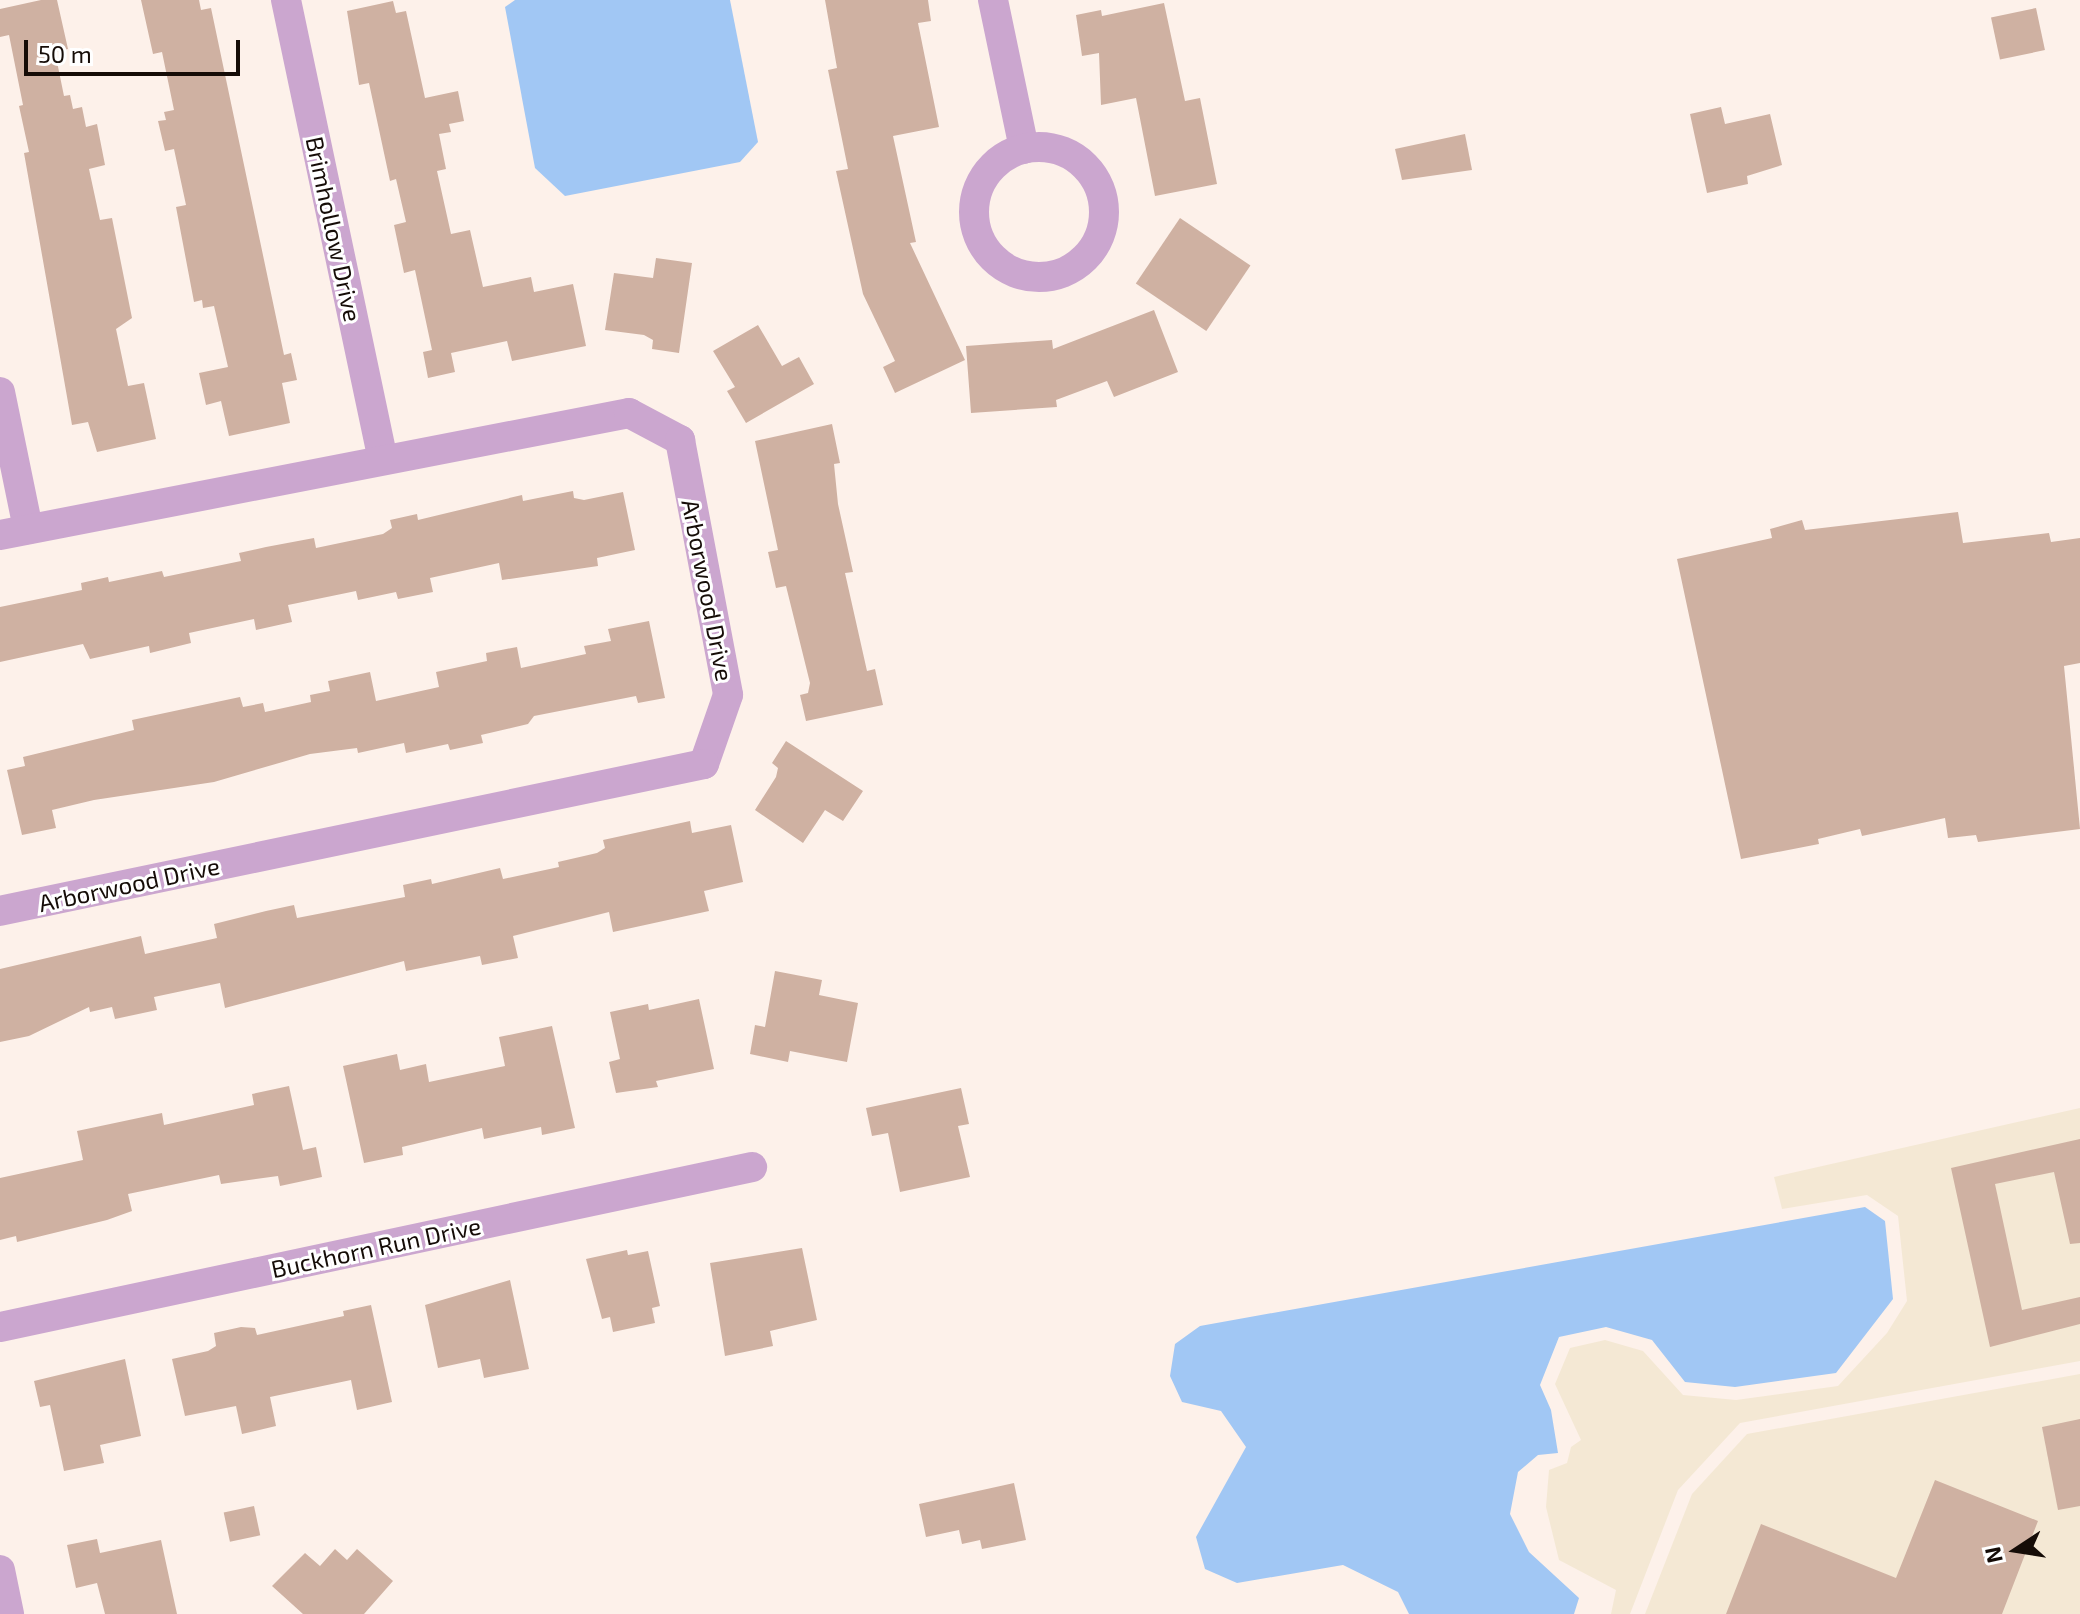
<!DOCTYPE html>
<html>
<head>
<meta charset="utf-8">
<style>
	body { margin:0 }
	#map { position:relative; width:2080px; height:1614px; overflow:hidden; background:#fdf1ea; font-family:"Exo 2",sans-serif }
	div>[style] { position:absolute }
	.commercial>* { inset:0; background:#f4e8d4 }
	.water>* { inset:0; background:#a1c7f4 }
	.building>* { inset:0; background:#cfb1a2; transform-origin:0 0 }
	.minor>* { height:30px; margin:-15px; padding:0 15px; transform-origin:15px; border-radius:15px; background:#cba6cf }
	.minor>.ring { margin:-15px; padding:0; box-sizing:content-box; background:none; border:30px solid #cba6cf; border-radius:50% }
	span { translate:-50% -50%; white-space:nowrap; text-align:center; line-height:1.15; -webkit-text-stroke:6px #fff; paint-order:stroke }
	.street-label { font-size:24px; color:#150c07 }
	.north { position:absolute; left:1976px; top:1510px; width:80px; height:80px; -webkit-text-stroke:6px #fff; paint-order:stroke; rotate:258deg; font-size:22px; font-weight:700; line-height:32px; text-align:center; color:#150c07 }
	.north::after { content:''; display:block; margin:auto; width:28px; height:36px; background:#150c07; clip-path:polygon(50% 0,100% 100%,50% 72%,0 100%) }
	.scale { position:absolute; left:24px; top:40px; width:216px; height:36px; box-sizing:border-box; border:4px solid #150c07; border-top:0; padding-left:10px; font-size:24px; line-height:28px; white-space:nowrap; color:#150c07; -webkit-text-stroke:6px #fff; paint-order:stroke }
</style>
</head>
<body>
<div id="map">
	<div class="commercial">
		<i style="clip-path:polygon(2080px 1108px,2080px 1361px,1740px 1423px,1678px 1490px,1630px 1614px,1611px 1614px,1616px 1590px,1559px 1560px,1546px 1507px,1549px 1470px,1567px 1463px,1571px 1447px,1581px 1440px,1555px 1384px,1570px 1348px,1605px 1340px,1643px 1351px,1683px 1395px,1736px 1400px,1838px 1386px,1887px 1333px,1907px 1301px,1898px 1216px,1867px 1195px,1782px 1209px,1774px 1177px)"></i>
		<i style="clip-path:polygon(2080px 1374px,2080px 1614px,1645px 1614px,1692px 1494px,1747px 1434px)"></i>
	</div>
	<div class="water">
		<i style="clip-path:polygon(515px 0,730px 0,758px 142px,740px 162px,565px 196px,535px 168px,505px 7px)"></i>
		<i style="clip-path:polygon(1865px 1207px,1885px 1221px,1893px 1299px,1836px 1373px,1735px 1387px,1685px 1382px,1652px 1340px,1606px 1327px,1559px 1337px,1540px 1385px,1551px 1410px,1558px 1453px,1538px 1455px,1518px 1472px,1510px 1514px,1529px 1552px,1579px 1598px,1574px 1614px,1409px 1614px,1398px 1592px,1343px 1565px,1237px 1583px,1205px 1569px,1196px 1537px,1246px 1447px,1221px 1411px,1182px 1402px,1170px 1376px,1175px 1344px,1200px 1326px)"></i>
	</div>
	<div class="building">
		<i style="clip-path:polygon(41px 0,57px 0,68px 49px,55px 52px,64px 96px,70px 95px,73px 109px,82px 107px,86px 127px,97px 124px,105px 165px,89px 169px,100px 220px,112px 218px,132px 318px,116px 329px,128px 386px,144px 383px,156px 439px,97px 452px,88px 422px,72px 425px,24px 153px,29px 152px,19px 106px,23px 105px,9px 35px,0 37px,0 9px)"></i>
		<i style="clip-path:polygon(141px 0,199px 0,201px 10px,211px 8px,284px 355px,291px 353px,297px 380px,282px 383px,290px 423px,229px 436px,221px 401px,206px 405px,199px 373px,228px 367px,214px 306px,203px 308px,202px 300px,194px 302px,176px 207px,186px 205px,174px 149px,165px 151px,158px 121px,166px 120px,164px 112px,174px 110px,162px 52px,153px 54px)"></i>
		<i style="clip-path:polygon(825px 0,928px 0,931px 21px,918px 23px,939px 127px,893px 136px,916px 242px,910px 243px,965px 360px,895px 393px,883px 367px,895px 361px,863px 294px,836px 171px,848px 169px,828px 70px,837px 68px)"></i>
		<i style="clip-path:polygon(393px 1px,396px 13px,406px 11px,425px 98px,458px 91px,464px 121px,449px 124px,451px 132px,439px 134px,446px 169px,437px 171px,451px 234px,470px 230px,483px 287px,531px 277px,534px 292px,573px 284px,586px 346px,512px 361px,507px 341px,451px 353px,455px 372px,428px 378px,423px 352px,432px 350px,415px 270px,404px 273px,394px 225px,406px 222px,396px 179px,390px 181px,369px 83px,359px 85px,347px 11px)"></i>
		<i style="clip-path:polygon(1164px 3px,1185px 101px,1200px 98px,1217px 184px,1155px 196px,1136px 98px,1101px 105px,1099px 53px,1082px 56px,1076px 15px,1101px 10px,1102px 16px)"></i>
		<i style="left:2036px;top:8px;width:43px;height:46px;rotate:78deg"></i>
		<i style="clip-path:polygon(1721px 107px,1725px 124px,1770px 114px,1782px 165px,1747px 176px,1748px 184px,1707px 193px,1690px 114px)"></i>
		<i style="clip-path:polygon(1465px 134px,1472px 170px,1402px 180px,1395px 149px)"></i>
		<i style="left:1180px;top:218px;width:85px;height:79px;rotate:34deg"></i>
		<i style="clip-path:polygon(656px 258px,692px 263px,679px 353px,652px 349px,653px 340px,644px 335px,605px 330px,614px 273px,653px 278px)"></i>
		<i style="clip-path:polygon(1154px 310px,1178px 372px,1114px 397px,1107px 381px,1056px 400px,1057px 407px,971px 413px,966px 346px,1052px 340px,1053px 349px)"></i>
		<i style="clip-path:polygon(758px 325px,782px 366px,799px 357px,814px 384px,746px 423px,727px 391px,735px 387px,713px 351px)"></i>
		<i style="clip-path:polygon(832px 424px,840px 463px,834px 464px,838px 504px,853px 572px,845px 573px,867px 671px,875px 669px,883px 705px,806px 721px,800px 695px,808px 693px,810px 683px,786px 586px,776px 588px,768px 552px,778px 550px,755px 441px)"></i>
		<i style="clip-path:polygon(573px 491px,574px 498px,584px 500px,623px 492px,635px 550px,597px 558px,598px 566px,502px 580px,499px 563px,430px 578px,433px 592px,398px 599px,396px 592px,358px 600px,356px 591px,288px 605px,292px 622px,256px 630px,254px 619px,189px 633px,191px 643px,150px 653px,149px 646px,90px 659px,83px 644px,0 662px,0 607px,82px 590px,81px 583px,108px 577px,109px 582px,162px 571px,164px 577px,241px 561px,239px 553px,266px 547px,314px 538px,316px 548px,383px 534px,392px 528px,390px 520px,417px 514px,418px 520px,522px 495px,523px 501px)"></i>
		<i style="clip-path:polygon(1958px 512px,1963px 543px,2049px 533px,2051px 542px,2080px 538px,2080px 663px,2064px 666px,2080px 829px,1978px 842px,1976px 835px,1948px 838px,1945px 818px,1862px 836px,1860px 829px,1818px 839px,1819px 844px,1741px 859px,1677px 559px,1772px 538px,1770px 529px,1802px 520px,1805px 530px)"></i>
		<i style="clip-path:polygon(649px 621px,665px 698px,638px 703px,636px 696px,534px 716px,528px 724px,481px 735px,483px 743px,450px 750px,448px 744px,406px 753px,404px 743px,358px 753px,357px 748px,310px 754px,214px 782px,94px 800px,52px 810px,56px 828px,22px 835px,7px 770px,25px 766px,23px 757px,134px 730px,132px 720px,240px 697px,243px 707px,263px 703px,265px 712px,311px 702px,310px 695px,330px 691px,328px 681px,370px 672px,376px 701px,439px 687px,436px 672px,487px 661px,486px 653px,517px 647px,521px 668px,586px 654px,584px 646px,611px 641px,608px 629px)"></i>
		<i style="clip-path:polygon(786px 741px,863px 791px,843px 821px,825px 810px,803px 843px,755px 810px,776px 777px,778px 768px,772px 763px)"></i>
		<i style="clip-path:polygon(690px 821px,692px 833px,731px 825px,743px 882px,704px 891px,709px 911px,613px 932px,609px 912px,513px 936px,518px 958px,482px 965px,480px 956px,406px 971px,404px 961px,225px 1008px,220px 983px,154px 997px,157px 1010px,115px 1019px,112px 1007px,90px 1012px,89px 1007px,29px 1036px,0 1042px,0 969px,141px 936px,145px 954px,217px 938px,214px 924px,266px 911px,294px 905px,297px 918px,405px 897px,403px 885px,431px 879px,432px 884px,500px 868px,503px 879px,559px 867px,558px 862px,597px 853px,605px 848px,603px 840px)"></i>
		<i style="clip-path:polygon(775px 971px,822px 980px,819px 995px,858px 1003px,847px 1062px,790px 1051px,788px 1062px,750px 1054px,755px 1025px,765px 1027px)"></i>
		<i style="clip-path:polygon(699px 999px,714px 1069px,656px 1081px,658px 1087px,616px 1093px,609px 1062px,620px 1059px,610px 1012px,648px 1004px,649px 1010px)"></i>
		<i style="clip-path:polygon(552px 1026px,575px 1128px,542px 1135px,541px 1127px,484px 1139px,482px 1128px,402px 1147px,403px 1155px,364px 1163px,343px 1066px,397px 1054px,400px 1070px,426px 1064px,429px 1082px,505px 1066px,499px 1037px)"></i>
		<i style="clip-path:polygon(289px 1086px,303px 1150px,316px 1147px,322px 1177px,280px 1186px,278px 1176px,221px 1184px,219px 1175px,128px 1194px,132px 1211px,107px 1220px,17px 1242px,16px 1236px,0 1240px,0 1178px,83px 1160px,77px 1131px,162px 1113px,164px 1125px,254px 1105px,252px 1094px)"></i>
		<i style="clip-path:polygon(961px 1088px,969px 1124px,958px 1126px,970px 1177px,900px 1192px,888px 1133px,872px 1136px,866px 1108px)"></i>
		<i style="clip-path:polygon(2080px 1139px,2080px 1243px,2070px 1244px,2054px 1172px,1995px 1184px,2022px 1310px,2080px 1297px,2080px 1324px,1990px 1347px,1951px 1168px)"></i>
		<i style="clip-path:polygon(802px 1248px,817px 1320px,770px 1331px,773px 1346px,725px 1356px,710px 1263px)"></i>
		<i style="clip-path:polygon(627px 1250px,628px 1255px,648px 1251px,660px 1306px,652px 1308px,655px 1323px,613px 1332px,610px 1317px,602px 1319px,586px 1259px)"></i>
		<i style="clip-path:polygon(510px 1280px,529px 1369px,484px 1378px,480px 1359px,438px 1368px,425px 1305px)"></i>
		<i style="clip-path:polygon(371px 1305px,392px 1402px,357px 1410px,351px 1380px,270px 1397px,276px 1426px,242px 1434px,236px 1406px,185px 1416px,172px 1359px,208px 1351px,216px 1346px,214px 1333px,241px 1327px,255px 1328px,257px 1335px,344px 1316px,343px 1311px)"></i>
		<i style="clip-path:polygon(125px 1359px,141px 1436px,100px 1445px,104px 1463px,64px 1471px,50px 1405px,40px 1407px,34px 1381px)"></i>
		<i style="clip-path:polygon(2080px 1419px,2080px 1506px,2058px 1510px,2042px 1427px)"></i>
		<i style="clip-path:polygon(1935px 1480px,2038px 1521px,2002px 1614px,1726px 1614px,1761px 1524px,1896px 1578px)"></i>
		<i style="clip-path:polygon(1014px 1483px,1026px 1540px,982px 1549px,980px 1540px,962px 1544px,959px 1530px,926px 1537px,919px 1504px)"></i>
		<i style="left:254px;top:1506px;width:30px;height:31px;rotate:78deg"></i>
		<i style="clip-path:polygon(97px 1539px,100px 1553px,161px 1540px,177px 1614px,105px 1614px,97px 1583px,76px 1588px,67px 1545px)"></i>
		<i style="clip-path:polygon(335px 1549px,347px 1560px,357px 1549px,393px 1581px,364px 1614px,303px 1614px,272px 1586px,305px 1553px,320px 1566px)"></i>
	</div>
	<div class="minor">
		<i style="left:286px;top:0;width:469px;rotate:78.1deg"></i>
		<i style="left:993px;top:0;width:152px;rotate:78.2deg"></i>
		<i class="ring" style="left:974px;top:147px;width:100px;height:100px"></i>
		<i style="left:0;top:392px;width:140px;rotate:78.4deg"></i>
		<i style="left:0;top:535px;width:641px;rotate:-10.98deg"></i>
		<i style="left:629px;top:413px;width:58px;rotate:27.9deg"></i>
		<i style="left:680px;top:440px;width:259px;rotate:79.3deg"></i>
		<i style="left:728px;top:695px;width:73px;rotate:109.2deg"></i>
		<i style="left:704px;top:764px;width:719px;rotate:168.21deg"></i>
		<i style="left:0;top:1327px;width:769px;rotate:-12.01deg"></i>
		<i style="left:0;top:1570px;width:45px;rotate:78.4deg"></i>
	</div>
	<div class="street-label">
		<span style="left:334px;top:229px;rotate:78deg">Brimhollow Drive</span>
		<span style="left:708px;top:590px;rotate:79deg">Arborwood Drive</span>
		<span style="left:129px;top:884px;rotate:-12deg">Arborwood Drive</span>
		<span style="left:376px;top:1247px;rotate:-12deg">Buckhorn Run Drive</span>
	</div>
	<div class="north">N</div>
	<div class="scale">50 m</div>
</div>
</body>
</html>
